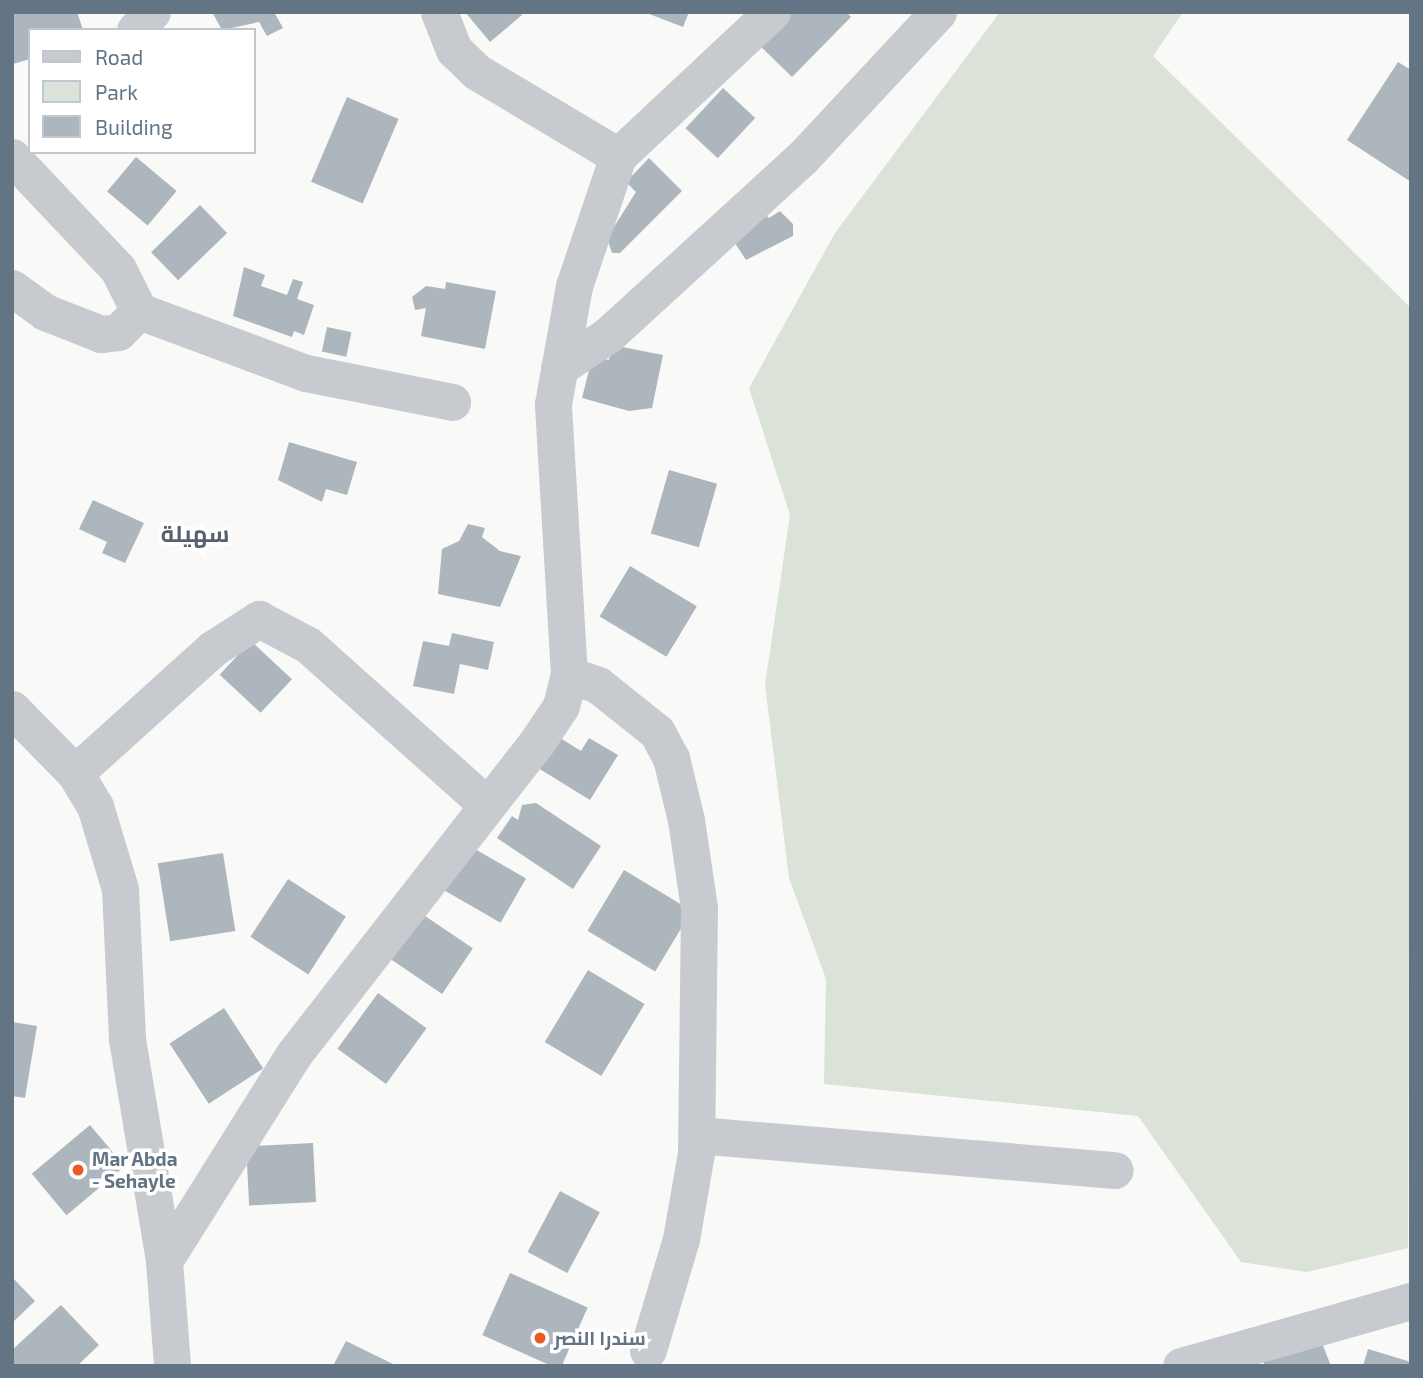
<!DOCTYPE html>
<html>
<head>
<meta charset="utf-8">
<style>
	body { margin:0 }
	#map { position:relative; width:1423px; height:1378px; overflow:hidden; background:#f9f9f7; font-family:"Exo 2",Cairo,sans-serif }
	div>[style] { position:absolute }
	.green>* { inset:0; background:#dbe2d8 }
	.building>* { inset:0; background:#adb6bc; transform-origin:0 0 }
	.minor>* { height:37px; margin:-18.5px; padding:0 18.5px; transform-origin:18.5px; border-radius:18.5px; background:#c7cbcf }
	.dots>* { width:19px; height:19px; translate:-50% -50%; box-sizing:border-box; border:4px solid #fff; border-radius:50% }
	span { translate:-50% -50%; white-space:nowrap; text-align:center; line-height:1.15; -webkit-text-stroke:7px #fff; paint-order:stroke }
	.poi-label { font-size:19px; color:#637484; font-weight:700 }
	.left { translate:0 -50%; text-align:left }
	.quarter-label { font-size:23px; color:#55626e; font-weight:700 }
	.frame { position:absolute; inset:0; border:14px solid #637484; pointer-events:none }
	.legend { position:absolute; left:28px; top:28px; width:228px; height:126px; box-sizing:border-box; background:#fff; border:2px solid #c1c7ce; margin:0; padding:9px 12px; list-style:none; font-size:21px; color:#637484 }
	.legend li { display:flex; align-items:center; gap:14px; height:35px }
	.legend b { width:35px; border:2px solid #c1c7ce }
</style>
</head>
<body>
<div id="map">
	<div class="green">
		<i style="clip-path:polygon(1000px 12px,1183px 12px,1153px 56px,1411px 308px,1408px 1248px,1307px 1272px,1241px 1262px,1138px 1116px,824px 1084px,826px 979px,789px 878px,765px 685px,790px 515px,749px 388px,835px 233px)"></i>
	</div>
	<div class="building">
		<i style="clip-path:polygon(12px 12px,77px 12px,83px 30px,30px 30px,30px 59px,13px 64px)"></i>
		<i style="clip-path:polygon(212px 12px,274px 12px,283px 28px,267px 36px,259px 22px,222px 30px)"></i>
		<i style="clip-path:polygon(465px 12px,519px 12px,522px 15px,490px 42px)"></i>
		<i style="clip-path:polygon(644px 12px,689px 12px,683px 27px)"></i>
		<i style="clip-path:polygon(779px 12px,846px 12px,851px 17px,792px 77px,753px 39px)"></i>
		<i style="clip-path:polygon(1398px 62px,1411px 70px,1411px 182px,1347px 140px)"></i>
		<i style="left:723px;top:88px;width:44px;height:55px;rotate:43deg"></i>
		<i style="left:347px;top:97px;width:56px;height:92px;rotate:23deg"></i>
		<i style="left:136px;top:157px;width:53px;height:45px;rotate:40deg"></i>
		<i style="clip-path:polygon(649px 158px,682px 191px,620px 253px,612px 253px,607px 238px,636px 192px,626px 182px)"></i>
		<i style="left:200px;top:205px;width:39px;height:68px;rotate:46deg"></i>
		<i style="clip-path:polygon(762px 211px,769px 218px,780px 211px,793px 224px,793px 236px,746px 260px,731px 237px)"></i>
		<i style="clip-path:polygon(244px 267px,265px 275px,261px 286px,287px 295px,293px 279px,303px 282px,297px 299px,314px 305px,304px 335px,294px 331px,292px 337px,233px 316px)"></i>
		<i style="clip-path:polygon(446px 282px,496px 291px,485px 349px,421px 336px,426px 308px,415px 310px,412px 297px,426px 286px,445px 289px)"></i>
		<i style="left:327px;top:327px;width:25px;height:25px;rotate:12deg"></i>
		<i style="clip-path:polygon(612px 345px,663px 355px,652px 408px,629px 411px,582px 398px,590px 366px,599px 358px,609px 360px)"></i>
		<i style="clip-path:polygon(289px 442px,357px 462px,347px 495px,326px 489px,322px 502px,278px 480px)"></i>
		<i style="left:669px;top:470px;width:50px;height:66px;rotate:16deg"></i>
		<i style="clip-path:polygon(93px 500px,144px 523px,125px 563px,102px 553px,107px 542px,79px 529px)"></i>
		<i style="clip-path:polygon(468px 524px,485px 528px,482px 537px,500px 551px,521px 556px,500px 607px,438px 594px,442px 549px,459px 541px)"></i>
		<i style="left:630px;top:566px;width:78px;height:59px;rotate:31deg"></i>
		<i style="clip-path:polygon(452px 633px,494px 642px,488px 670px,460px 664px,454px 694px,413px 686px,423px 641px,449px 646px)"></i>
		<i style="left:251px;top:641px;width:56px;height:46px;rotate:43deg"></i>
		<i style="clip-path:polygon(557px 736px,581px 751px,589px 738px,618px 755px,590px 800px,538px 768px)"></i>
		<i style="clip-path:polygon(536px 803px,601px 846px,573px 889px,497px 838px,512px 816px,518px 820px,522px 805px)"></i>
		<i style="left:468px;top:845px;width:67px;height:51px;rotate:30deg"></i>
		<i style="left:223px;top:853px;width:79px;height:66px;rotate:81deg"></i>
		<i style="left:624px;top:870px;width:79px;height:71px;rotate:31deg"></i>
		<i style="left:288px;top:879px;width:69px;height:69px;rotate:33deg"></i>
		<i style="left:419px;top:912px;width:65px;height:55px;rotate:34deg"></i>
		<i style="left:588px;top:970px;width:66px;height:84px;rotate:31deg"></i>
		<i style="left:378px;top:993px;width:60px;height:69px;rotate:36deg"></i>
		<i style="left:224px;top:1008px;width:72px;height:65px;rotate:57deg"></i>
		<i style="clip-path:polygon(12px 1022px,37px 1026px,25px 1098px,12px 1096px)"></i>
		<i style="left:90px;top:1125px;width:54px;height:76px;rotate:50deg"></i>
		<i style="left:313px;top:1143px;width:59px;height:67px;rotate:87deg"></i>
		<i style="left:560px;top:1191px;width:45px;height:69px;rotate:28deg"></i>
		<i style="left:510px;top:1273px;width:85px;height:68px;rotate:24deg"></i>
		<i style="clip-path:polygon(12px 1277px,35px 1301px,12px 1323px)"></i>
		<i style="clip-path:polygon(61px 1305px,99px 1345px,77px 1366px,12px 1366px,12px 1350px)"></i>
		<i style="clip-path:polygon(1320px 1338px,1331px 1366px,1265px 1366px,1262px 1359px)"></i>
		<i style="clip-path:polygon(346px 1341px,397px 1366px,333px 1366px)"></i>
		<i style="clip-path:polygon(1368px 1349px,1411px 1362px,1411px 1366px,1363px 1366px)"></i>
	</div>
	<div class="minor">
		<i style="left:135px;top:30px;width:25px;rotate:-47deg"></i>
		<i style="left:618px;top:156px;width:211px;rotate:-43.1deg"></i>
		<i style="left:12px;top:157px;width:154px;rotate:46.6deg"></i>
		<i style="left:118px;top:269px;width:47px;rotate:63.4deg"></i>
		<i style="left:139px;top:311px;width:30px;rotate:135deg"></i>
		<i style="left:118px;top:332px;width:17px;rotate:173deg"></i>
		<i style="left:101px;top:334px;width:60px;rotate:-158.6deg"></i>
		<i style="left:45px;top:312px;width:41px;rotate:-144deg"></i>
		<i style="left:139px;top:311px;width:178px;rotate:20.4deg"></i>
		<i style="left:306px;top:373px;width:149px;rotate:11.2deg"></i>
		<i style="left:559px;top:368px;width:59px;rotate:-34deg"></i>
		<i style="left:608px;top:335px;width:264px;rotate:-42.4deg"></i>
		<i style="left:803px;top:157px;width:198px;rotate:-47deg"></i>
		<i style="left:569px;top:675px;width:31px;rotate:19deg"></i>
		<i style="left:598px;top:685px;width:75px;rotate:38.5deg"></i>
		<i style="left:657px;top:732px;width:30px;rotate:62deg"></i>
		<i style="left:671px;top:758px;width:64px;rotate:76.4deg"></i>
		<i style="left:686px;top:820px;width:89px;rotate:81.6deg"></i>
		<i style="left:699px;top:908px;width:245px;rotate:90.7deg"></i>
		<i style="left:696px;top:1153px;width:87px;rotate:99.9deg"></i>
		<i style="left:681px;top:1239px;width:116px;rotate:106.6deg"></i>
		<i style="left:12px;top:709px;width:90px;rotate:45.5deg"></i>
		<i style="left:75px;top:773px;width:39px;rotate:59deg"></i>
		<i style="left:95px;top:806px;width:87px;rotate:73.2deg"></i>
		<i style="left:120px;top:889px;width:150px;rotate:87.3deg"></i>
		<i style="left:127px;top:1039px;width:225px;rotate:80.5deg"></i>
		<i style="left:164px;top:1261px;width:105px;rotate:85.6deg"></i>
		<i style="left:75px;top:773px;width:185px;rotate:-42.1deg"></i>
		<i style="left:212px;top:649px;width:56px;rotate:-32.6deg"></i>
		<i style="left:259px;top:619px;width:55px;rotate:28deg"></i>
		<i style="left:308px;top:645px;width:239px;rotate:41.8deg"></i>
		<i style="left:697px;top:1135px;width:419px;rotate:4.8deg"></i>
		<i style="left:164px;top:1261px;width:244px;rotate:-57.9deg"></i>
		<i style="left:294px;top:1054px;width:395px;rotate:-52.1deg"></i>
		<i style="left:537px;top:742px;width:43px;rotate:-56.3deg"></i>
		<i style="left:561px;top:706px;width:32px;rotate:-76deg"></i>
		<i style="left:569px;top:675px;width:271px;rotate:-93.4deg"></i>
		<i style="left:553px;top:404px;width:120px;rotate:-79.9deg"></i>
		<i style="left:574px;top:286px;width:137px;rotate:-71.3deg"></i>
		<i style="left:618px;top:156px;width:164px;rotate:-149.2deg"></i>
		<i style="left:477px;top:72px;width:32px;rotate:-136deg"></i>
		<i style="left:454px;top:50px;width:41px;rotate:-111.5deg"></i>
		<i style="left:1181px;top:1366px;width:239px;rotate:-15.8deg"></i>
	</div>
	<div class="dots">
		<i style="left:78px;top:1170px;background:#ec5a24"></i>
		<i style="left:540px;top:1338px;background:#ec5a24"></i>
	</div>
	<div class="poi-label">
		<span class="left" style="left:92px;top:1170px">Mar Abda<br>- Sehayle</span>
		<span class="left" style="left:554px;top:1338px">سندرا النصر</span>
	</div>
	<div class="quarter-label">
		<span style="left:195px;top:533px">سهيلة</span>
	</div>
	<div class="frame"></div>
	<ul class="legend">
	<li><b style="height:9px;background:#c7cbcf"></b>Road</li>
	<li><b style="height:19px;background:#dbe2d8"></b>Park</li>
	<li><b style="height:19px;background:#adb6bc"></b>Building</li>
	</ul>
</div>
</body>
</html>
